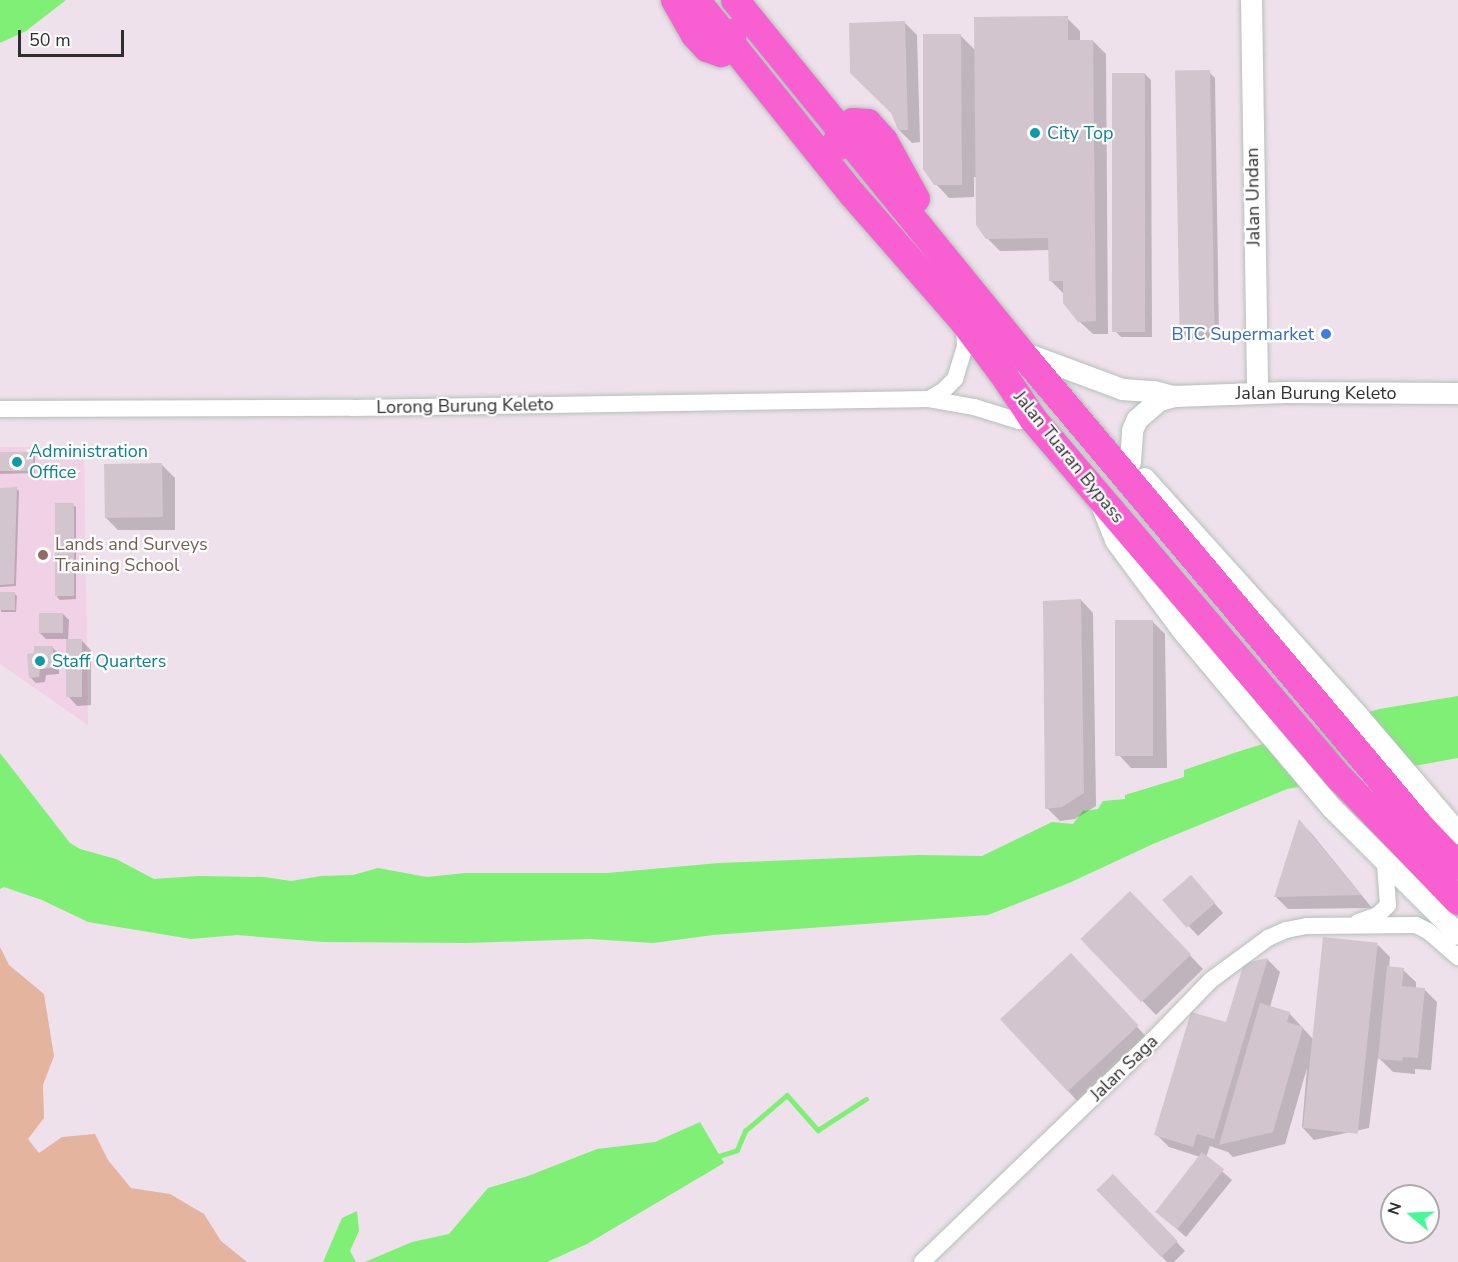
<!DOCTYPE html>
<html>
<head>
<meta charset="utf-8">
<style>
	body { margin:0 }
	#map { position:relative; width:1458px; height:1262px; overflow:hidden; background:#efe1eb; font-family:"Nunito Sans",sans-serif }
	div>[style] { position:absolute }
	.education>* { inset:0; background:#f0d1e5 }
	.green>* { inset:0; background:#e4b49e }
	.water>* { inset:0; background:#7fef75 }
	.shadow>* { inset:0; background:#0003 }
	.stream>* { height:4.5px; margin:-2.25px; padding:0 2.25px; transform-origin:2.25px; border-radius:2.25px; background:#7fef75 }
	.building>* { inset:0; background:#d2c5ce; transform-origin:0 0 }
	.roads { filter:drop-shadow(0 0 2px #b4c1ba) drop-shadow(0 0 2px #b4c1ba) }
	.minor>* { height:16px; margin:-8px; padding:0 8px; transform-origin:8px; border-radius:8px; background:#fff }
	.tertiary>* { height:21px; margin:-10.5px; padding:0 10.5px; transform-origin:10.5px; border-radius:10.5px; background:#fff }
	.trunk>* { height:28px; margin:-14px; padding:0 14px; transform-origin:14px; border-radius:14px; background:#f860d2 }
	.dots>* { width:16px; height:16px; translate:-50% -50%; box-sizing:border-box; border:3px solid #fff; border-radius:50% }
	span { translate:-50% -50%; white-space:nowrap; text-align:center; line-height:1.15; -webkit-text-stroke:4.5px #fff; paint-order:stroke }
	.culture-label { font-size:18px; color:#0d838f }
	.left { translate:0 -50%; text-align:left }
	.street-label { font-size:18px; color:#2e2e2e }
	.shop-label { font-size:18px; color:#366cbe }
	.right { translate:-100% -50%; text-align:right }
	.education-label { font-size:18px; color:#785e54 }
	.north { position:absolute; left:1380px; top:1184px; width:60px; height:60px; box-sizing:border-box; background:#fff; border:2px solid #ababab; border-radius:50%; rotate:289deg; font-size:16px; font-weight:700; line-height:24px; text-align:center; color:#2e2e2e }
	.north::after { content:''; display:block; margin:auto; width:21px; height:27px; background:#43f998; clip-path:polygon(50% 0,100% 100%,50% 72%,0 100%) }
	.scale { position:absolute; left:18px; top:30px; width:106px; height:27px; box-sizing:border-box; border:3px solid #2e2e2e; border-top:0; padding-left:8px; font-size:18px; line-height:21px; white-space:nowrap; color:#2e2e2e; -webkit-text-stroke:4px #fff; paint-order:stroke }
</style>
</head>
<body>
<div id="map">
	<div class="education">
		<i style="clip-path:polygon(0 447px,84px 447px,88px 725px,0 664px)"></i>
	</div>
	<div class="green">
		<i style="clip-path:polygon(0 947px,9px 965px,44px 994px,54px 1056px,43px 1085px,44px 1118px,28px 1139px,39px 1153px,62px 1137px,95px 1134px,108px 1160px,131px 1188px,170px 1194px,204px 1214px,221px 1241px,247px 1262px,0 1262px)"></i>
	</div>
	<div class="water">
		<i style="clip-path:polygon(0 0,66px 0,26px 31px,0 43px)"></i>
		<i style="clip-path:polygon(1458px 696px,1458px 758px,1287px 789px,1153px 844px,1069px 883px,988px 915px,713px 935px,653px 943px,590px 939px,467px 943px,323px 942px,237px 935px,191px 939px,88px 922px,42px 900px,4px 887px,0 889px,0 753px,70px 843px,80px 849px,116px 859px,154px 879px,198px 876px,264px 877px,291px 881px,321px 876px,353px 875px,378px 868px,427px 877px,465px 873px,607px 873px,719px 863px,919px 855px,982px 856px,1052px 822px,1073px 824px,1083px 811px,1098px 809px,1103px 801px,1125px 799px,1125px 795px,1184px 777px,1184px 770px,1240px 751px,1379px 709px)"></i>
		<i style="clip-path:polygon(700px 1122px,724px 1163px,587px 1244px,547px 1262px,365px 1262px,412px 1242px,449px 1234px,488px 1188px,528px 1176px,597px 1149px,655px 1142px)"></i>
		<i style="clip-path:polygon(357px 1211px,359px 1231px,350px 1251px,356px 1262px,323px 1262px,342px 1218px)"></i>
	</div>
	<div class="shadow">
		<i style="clip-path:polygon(1067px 18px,1080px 31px,1080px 41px,1093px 41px,1106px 54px,1108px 334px,1093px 334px,1079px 321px,1063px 293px,1050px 280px,1050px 250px,1000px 251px,987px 238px,977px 177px,974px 177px,974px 197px,949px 198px,936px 184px,961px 36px,976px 51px)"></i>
		<i style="clip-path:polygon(904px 22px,917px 35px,920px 142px,912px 143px,899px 130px)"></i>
		<i style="clip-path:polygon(1209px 72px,1215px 78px,1219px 338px,1187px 338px,1180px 332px)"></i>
		<i style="clip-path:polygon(1145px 74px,1151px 80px,1152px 337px,1121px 337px,1115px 331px)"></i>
		<i style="clip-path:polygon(32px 454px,35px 456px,35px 473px,0 474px,0 455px)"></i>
		<i style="clip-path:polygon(162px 465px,175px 478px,175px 530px,118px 530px,105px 517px)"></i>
		<i style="clip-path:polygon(16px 488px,19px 491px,16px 586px,0 587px,0 489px)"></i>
		<i style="clip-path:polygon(73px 505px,76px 507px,76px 599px,60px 600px,57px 597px)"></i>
		<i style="clip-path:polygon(14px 593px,17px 596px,16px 612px,1px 612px,0 594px)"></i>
		<i style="clip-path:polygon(1081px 600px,1093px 613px,1096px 806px,1075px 819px,1060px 821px,1047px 808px)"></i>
		<i style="clip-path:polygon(63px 614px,69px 620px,68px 641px,82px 641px,91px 650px,91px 705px,77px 706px,68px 696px,67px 639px,46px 639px,40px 633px)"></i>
		<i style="clip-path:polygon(1152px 621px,1165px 634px,1167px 768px,1131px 768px,1119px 755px)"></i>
		<i style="clip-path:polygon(53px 648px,59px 654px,59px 674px,46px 675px,45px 682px,36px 683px,30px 677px)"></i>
		<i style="clip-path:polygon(1300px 822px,1312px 834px,1372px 908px,1288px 909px,1276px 897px)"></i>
		<i style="clip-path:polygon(1200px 887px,1223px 913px,1198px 936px,1165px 901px)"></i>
		<i style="clip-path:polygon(1143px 906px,1203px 969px,1156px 1015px,1083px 939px)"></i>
		<i style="clip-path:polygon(1378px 945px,1390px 957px,1389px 968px,1403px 970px,1416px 982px,1416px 988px,1424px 989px,1437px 1002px,1431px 1070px,1415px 1069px,1415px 1074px,1393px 1072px,1378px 1057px,1369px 1128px,1314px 1140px,1302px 1127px,1307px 1068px,1285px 1144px,1233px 1157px,1228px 1152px,1210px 1146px,1206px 1157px,1232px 1180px,1186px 1237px,1157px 1212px,1200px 1157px,1169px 1147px,1156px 1134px,1227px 1024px,1246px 964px,1268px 960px,1280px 972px,1270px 1007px,1289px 1013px,1313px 1039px)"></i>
		<i style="clip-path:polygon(1084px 968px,1149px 1040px,1080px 1104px,1001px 1018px)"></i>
		<i style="clip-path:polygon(1123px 1185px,1185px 1251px,1174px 1262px,1167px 1262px,1098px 1190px)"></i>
	</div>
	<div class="stream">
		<i style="left:716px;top:1157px;width:22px;rotate:-18deg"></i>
		<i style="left:737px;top:1150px;width:21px;rotate:-67deg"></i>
		<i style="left:745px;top:1131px;width:55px;rotate:-40.6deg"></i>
		<i style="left:787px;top:1095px;width:47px;rotate:48.5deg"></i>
		<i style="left:818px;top:1130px;width:57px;rotate:-32.9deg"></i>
	</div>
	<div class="building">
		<i style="clip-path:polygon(1068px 16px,1068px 40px,1093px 40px,1096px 321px,1078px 322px,1063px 303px,1063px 281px,1049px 281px,1048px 238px,986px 239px,976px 225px,974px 17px)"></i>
		<i style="clip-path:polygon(905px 21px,908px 130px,898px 130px,891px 113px,850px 73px,849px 23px)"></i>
		<i style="clip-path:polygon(923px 34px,961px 34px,962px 185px,934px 185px,923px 169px)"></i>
		<i style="left:1210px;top:70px;width:262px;height:35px;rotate:89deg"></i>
		<i style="left:1112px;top:73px;width:33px;height:259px"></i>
		<i style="left:33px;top:452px;width:19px;height:33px;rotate:90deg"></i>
		<i style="left:162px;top:463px;width:54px;height:58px;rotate:89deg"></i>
		<i style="clip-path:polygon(17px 487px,14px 584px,0 585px,0 488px)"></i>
		<i style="left:74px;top:503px;width:93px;height:19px;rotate:90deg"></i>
		<i style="left:0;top:592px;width:15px;height:18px"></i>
		<i style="clip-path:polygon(1081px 599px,1084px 793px,1062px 807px,1045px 809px,1043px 601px)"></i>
		<i style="left:39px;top:613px;width:24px;height:20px"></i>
		<i style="left:1115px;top:620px;width:38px;height:136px"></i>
		<i style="left:66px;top:639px;width:16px;height:58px"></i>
		<i style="clip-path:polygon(34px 646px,53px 646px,53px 668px,40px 669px,39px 677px,29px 678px,27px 654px,34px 653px)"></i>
		<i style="clip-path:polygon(1299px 819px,1361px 895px,1274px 897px)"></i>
		<i style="left:1191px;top:875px;width:37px;height:38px;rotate:49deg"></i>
		<i style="left:1130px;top:891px;width:88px;height:69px;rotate:46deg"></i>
		<i style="left:1323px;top:937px;width:55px;height:192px;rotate:6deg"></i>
		<i style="left:1071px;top:953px;width:99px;height:97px;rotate:47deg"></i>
		<i style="clip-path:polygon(1268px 958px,1214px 1139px,1197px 1134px,1193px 1147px,1154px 1135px,1191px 1012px,1226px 1022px,1244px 963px)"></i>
		<i style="clip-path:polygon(1387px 966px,1404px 968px,1402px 986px,1425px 988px,1418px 1058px,1403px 1057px,1402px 1061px,1378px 1059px)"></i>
		<i style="clip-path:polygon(1260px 1003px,1290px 1012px,1287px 1022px,1303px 1027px,1273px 1132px,1219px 1145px)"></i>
		<i style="left:1202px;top:1152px;width:28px;height:76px;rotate:38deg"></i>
		<i style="left:1113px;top:1174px;width:93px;height:23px;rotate:46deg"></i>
	</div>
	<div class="roads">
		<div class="minor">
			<i style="left:929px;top:399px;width:17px;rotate:-31deg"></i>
			<i style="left:944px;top:390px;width:16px;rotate:-45deg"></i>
			<i style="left:955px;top:379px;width:34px;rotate:-73deg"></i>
			<i style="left:965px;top:346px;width:22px;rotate:-93deg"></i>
			<i style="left:0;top:409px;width:352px;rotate:-0.2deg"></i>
			<i style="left:352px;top:408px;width:577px;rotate:-0.89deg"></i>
			<i style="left:929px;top:399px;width:46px;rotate:10.1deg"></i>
			<i style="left:974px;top:407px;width:47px;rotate:17.3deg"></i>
			<i style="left:1019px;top:421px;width:14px;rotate:-8deg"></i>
			<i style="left:1358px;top:922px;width:21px;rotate:-19deg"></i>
			<i style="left:1378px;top:915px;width:14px;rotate:-45deg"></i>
			<i style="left:1388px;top:905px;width:42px;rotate:-94.1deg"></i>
			<i style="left:922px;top:1262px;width:319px;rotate:-43.9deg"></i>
			<i style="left:1152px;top:1041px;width:85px;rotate:-46deg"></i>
			<i style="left:1211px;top:980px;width:71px;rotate:-36.4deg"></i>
			<i style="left:1268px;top:938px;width:20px;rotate:-24deg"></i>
			<i style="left:1286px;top:930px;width:21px;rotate:-11deg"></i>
			<i style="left:1307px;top:926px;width:109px;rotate:-0.5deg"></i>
			<i style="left:1416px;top:925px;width:13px;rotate:27deg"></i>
			<i style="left:1428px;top:931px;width:40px;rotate:41deg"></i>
		</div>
		<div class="tertiary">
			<i style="left:1251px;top:0;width:393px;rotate:89.1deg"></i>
			<i style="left:1020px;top:351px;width:109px;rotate:20.4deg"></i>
			<i style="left:1122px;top:389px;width:31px;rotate:4deg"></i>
			<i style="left:1153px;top:391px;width:21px;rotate:14deg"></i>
			<i style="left:1130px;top:462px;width:32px;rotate:-86deg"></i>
			<i style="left:1132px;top:430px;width:12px;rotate:-66deg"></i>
			<i style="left:1137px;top:419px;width:29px;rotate:-41deg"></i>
			<i style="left:1159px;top:400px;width:16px;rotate:-15deg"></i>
			<i style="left:1174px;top:396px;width:112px;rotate:-2deg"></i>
			<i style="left:1286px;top:392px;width:172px;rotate:0.3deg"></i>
			<i style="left:1144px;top:478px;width:315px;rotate:48deg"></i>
			<i style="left:1355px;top:712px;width:159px;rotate:49.6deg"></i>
			<i style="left:1102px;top:507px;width:35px;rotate:68deg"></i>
			<i style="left:1115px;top:540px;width:111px;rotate:53.4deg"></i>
			<i style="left:1181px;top:629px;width:121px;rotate:50deg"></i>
			<i style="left:1259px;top:722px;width:113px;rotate:49.7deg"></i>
			<i style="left:1332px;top:808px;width:178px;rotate:45deg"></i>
		</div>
		<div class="trunk">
			<i style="left:675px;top:0;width:40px;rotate:60.3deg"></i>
			<i style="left:695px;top:35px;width:18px;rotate:47deg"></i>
			<i style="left:707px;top:48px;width:15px;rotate:20deg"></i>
			<i style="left:721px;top:53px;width:10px;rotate:-37deg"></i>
			<i style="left:729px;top:47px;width:15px;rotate:-74deg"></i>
			<i style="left:696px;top:0;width:250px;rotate:51.2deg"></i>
			<i style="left:853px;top:195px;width:169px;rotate:48.8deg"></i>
			<i style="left:964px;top:322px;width:65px;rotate:53.1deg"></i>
			<i style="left:1003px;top:374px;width:54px;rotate:56.3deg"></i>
			<i style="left:1033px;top:419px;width:474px;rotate:49.5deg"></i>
			<i style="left:1341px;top:779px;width:169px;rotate:46.2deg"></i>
			<i style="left:735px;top:0;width:452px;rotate:50.9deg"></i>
			<i style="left:1020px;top:351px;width:621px;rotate:49.9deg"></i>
			<i style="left:1420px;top:826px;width:55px;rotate:46.5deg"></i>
			<i style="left:839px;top:146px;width:7px;rotate:-98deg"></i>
			<i style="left:838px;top:139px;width:9px;rotate:-72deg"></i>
			<i style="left:841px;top:130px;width:14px;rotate:-34deg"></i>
			<i style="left:853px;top:122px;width:15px;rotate:4deg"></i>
			<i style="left:868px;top:123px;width:24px;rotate:48deg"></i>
			<i style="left:884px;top:141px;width:66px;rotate:61.1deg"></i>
		</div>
	</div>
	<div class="dots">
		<i style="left:1035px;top:133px;background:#0f9aa8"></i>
		<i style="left:1326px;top:334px;background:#3f7fe0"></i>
		<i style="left:17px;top:462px;background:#0f9aa8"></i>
		<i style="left:43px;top:555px;background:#8d6e63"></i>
		<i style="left:40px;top:661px;background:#0f9aa8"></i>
	</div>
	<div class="culture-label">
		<span class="left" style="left:1047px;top:133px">City Top</span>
		<span class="left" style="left:29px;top:462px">Administration<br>Office</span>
		<span class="left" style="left:52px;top:661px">Staff Quarters</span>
	</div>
	<div class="street-label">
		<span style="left:1253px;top:197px;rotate:-91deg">Jalan Undan</span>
		<span style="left:1316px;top:393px">Jalan Burung Keleto</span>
		<span style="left:465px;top:406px;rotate:-1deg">Lorong Burung Keleto</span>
		<span style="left:1069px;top:457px;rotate:51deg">Jalan Tuaran Bypass</span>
		<span style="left:1124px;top:1068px;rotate:-44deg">Jalan Saga</span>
	</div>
	<div class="shop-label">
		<span class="right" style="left:1314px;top:334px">BTC Supermarket</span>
	</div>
	<div class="education-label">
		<span class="left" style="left:55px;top:555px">Lands and Surveys<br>Training School</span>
	</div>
	<div class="north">N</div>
	<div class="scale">50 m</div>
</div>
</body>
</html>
